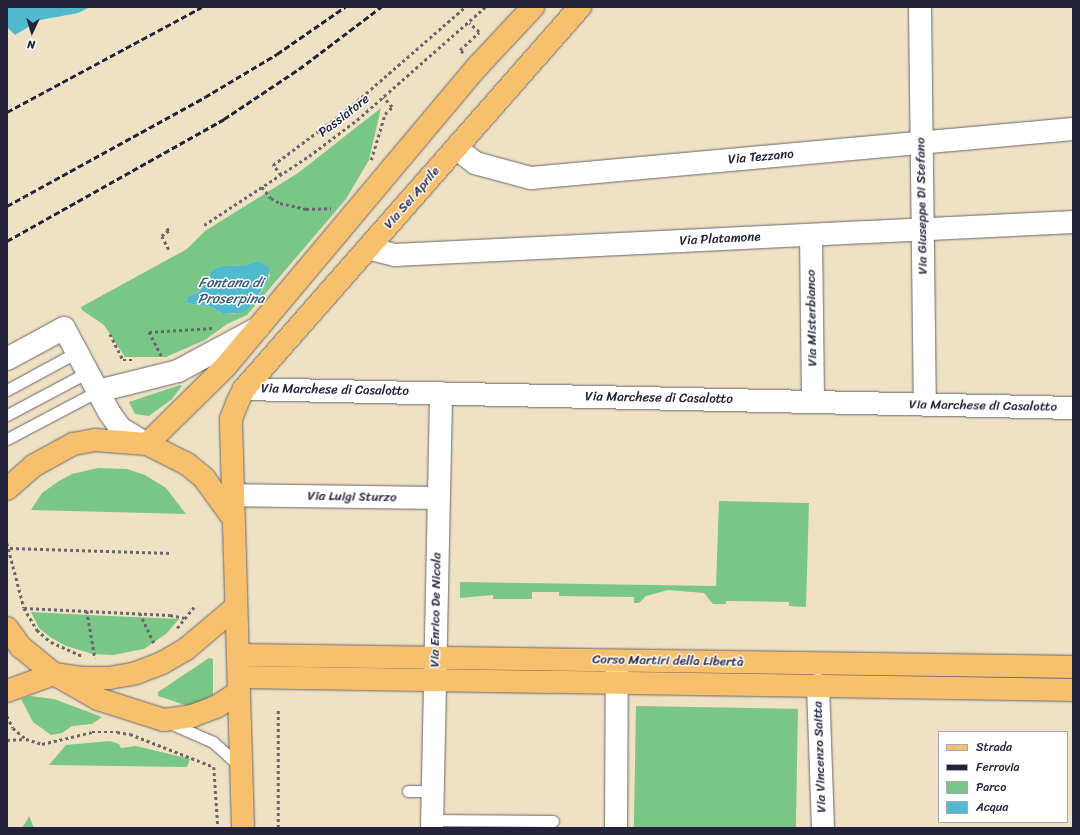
<!DOCTYPE html>
<html>
<head>
<meta charset="utf-8">
<style>
	body { margin:0 }
	#map { position:relative; width:1080px; height:835px; overflow:hidden; background:#efe2c4; font-family:Sriracha,sans-serif }
	div>[style] { position:absolute }
	.green>* { inset:0; background:#79c686; transform-origin:0 0 }
	.water>* { inset:0; background:#50b9ce }
	.path>* { height:2.5px; margin-top:-1.25px; transform-origin:0; background:repeating-linear-gradient(90deg,#6a656b 0 3px,transparent 0 6px) }
	.roads { filter:drop-shadow(0 0 1px #6a656b) drop-shadow(0 0 1px #6a656b) }
	.service>* { height:11px; margin:-5.5px; padding:0 5.5px; transform-origin:5.5px; border-radius:5.5px; background:#fff }
	.minor>* { height:22px; margin:-11px; padding:0 11px; transform-origin:11px; border-radius:11px; background:#fff }
	.primary>* { height:22px; margin:-11px; padding:0 11px; transform-origin:11px; border-radius:11px; background:#f7c06c }
	.rail>* { height:3px; margin-top:-1.5px; transform-origin:0; background:repeating-linear-gradient(90deg,#22223b 0 6px,transparent 0 9px) }
	span { translate:-50% -50%; white-space:nowrap; text-align:center; line-height:1.15; -webkit-text-stroke:3px #fff; paint-order:stroke }
	.street-label { font-size:13px; color:#22223b }
	.water-label { font-size:14px; color:#345e76; font-style:italic }
	.frame { position:absolute; inset:0; border:8px solid #22223b; pointer-events:none }
	.legend { position:absolute; left:938px; top:731px; width:130px; height:92px; box-sizing:border-box; background:#fff; border:1px solid #a7a7b1; margin:0; padding:5px 7px; list-style:none; font-size:12px; color:#22223b }
	.legend li { display:flex; align-items:center; gap:8px; height:20px }
	.legend b { width:20px; border:1px solid #a7a7b1 }
	.north { position:absolute; left:12px; top:12px; width:40px; height:40px; -webkit-text-stroke:3px #fff; paint-order:stroke; rotate:184deg; font-size:11px; font-weight:700; line-height:16px; text-align:center; color:#22223b }
	.north::after { content:''; display:block; margin:auto; width:14px; height:18px; background:#22223b; clip-path:polygon(50% 0,100% 100%,50% 72%,0 100%) }
</style>
</head>
<body>
<div id="map">
	<div class="green">
		<i style="clip-path:polygon(evenodd,381px 108px,369px 160px,346px 199px,247px 315px,227px 324px,205px 340px,166px 357px,125px 357px,104px 325px,82px 310px,81px 307px,187px 249px,205px 231px,298px 173px,381px 108px,257px 261px,270px 275px,268px 281px,260px 294px,235px 314px,223px 314px,212px 307px,186px 303px,187px 297px,199px 292px,213px 269px,223px 266px,247px 265px,257px 261px)"></i>
		<i style="clip-path:polygon(180px 385px,182px 386px,172px 399px,149px 416px,135px 414px,129px 402px)"></i>
		<i style="clip-path:polygon(98px 468px,127px 469px,145px 475px,166px 488px,186px 514px,31px 510px,42px 493px,59px 481px,72px 474px)"></i>
		<i style="clip-path:polygon(719px 501px,809px 503px,806px 607px,789px 606px,789px 602px,726px 601px,726px 604px,713px 604px,704px 593px,668px 590px,646px 596px,639px 603px,634px 603px,634px 597px,559px 596px,559px 592px,532px 592px,532px 599px,493px 599px,493px 595px,460px 598px,460px 582px,716px 586px)"></i>
		<i style="clip-path:polygon(31px 612px,87px 615px,179px 619px,166px 634px,144px 649px,113px 655px,93px 654px,66px 646px,50px 637px,39px 628px)"></i>
		<i style="clip-path:polygon(209px 658px,213px 659px,213px 695px,191px 707px,158px 696px,158px 692px)"></i>
		<i style="clip-path:polygon(30px 696px,54px 699px,102px 717px,92px 724px,72px 726px,62px 733px,51px 735px,33px 722px,21px 699px)"></i>
		<i style="left:636px;top:706px;width:162px;height:122px;rotate:1deg"></i>
		<i style="clip-path:polygon(110px 741px,119px 744px,121px 748px,136px 746px,190px 759px,187px 767px,49px 765px,66px 745px)"></i>
		<i style="clip-path:polygon(29px 816px,34px 828px,22px 828px,27px 820px)"></i>
	</div>
	<div class="water">
		<i style="clip-path:polygon(7px 7px,90px 7px,78px 13px,40px 20px,15px 35px,7px 27px)"></i>
		<i style="clip-path:polygon(257px 261px,269px 267px,268px 281px,249px 308px,240px 313px,223px 314px,212px 307px,186px 303px,187px 297px,199px 292px,213px 269px,223px 266px,247px 265px)"></i>
	</div>
	<div class="path">
		<i style="left:463px;top:53px;width:4px;rotate:-135deg"></i>
		<i style="left:460px;top:50px;width:26px;rotate:-43deg"></i>
		<i style="left:479px;top:32px;width:13px;rotate:-138deg"></i>
		<i style="left:371px;top:160px;width:48px;rotate:-73.1deg"></i>
		<i style="left:385px;top:114px;width:10px;rotate:-45deg"></i>
		<i style="left:392px;top:107px;width:13px;rotate:-132deg"></i>
		<i style="left:281px;top:175px;width:13px;rotate:-129deg"></i>
		<i style="left:273px;top:165px;width:94px;rotate:-36.7deg"></i>
		<i style="left:348px;top:109px;width:155px;rotate:-41.1deg"></i>
		<i style="left:262px;top:187px;width:14px;rotate:51deg"></i>
		<i style="left:271px;top:198px;width:10px;rotate:29deg"></i>
		<i style="left:280px;top:203px;width:27px;rotate:13deg"></i>
		<i style="left:306px;top:209px;width:25px;rotate:-2deg"></i>
		<i style="left:204px;top:225px;width:126px;rotate:-33.3deg"></i>
		<i style="left:309px;top:156px;width:60px;rotate:-36.9deg"></i>
		<i style="left:357px;top:120px;width:171px;rotate:-41.4deg"></i>
		<i style="left:167px;top:228px;width:4px;rotate:56deg"></i>
		<i style="left:169px;top:231px;width:9px;rotate:144deg"></i>
		<i style="left:162px;top:236px;width:18px;rotate:63deg"></i>
		<i style="left:110px;top:334px;width:29px;rotate:63deg"></i>
		<i style="left:123px;top:360px;width:9px"></i>
		<i style="left:161px;top:356px;width:27px;rotate:-117deg"></i>
		<i style="left:149px;top:332px;width:64px;rotate:-3.6deg"></i>
		<i style="left:7px;top:543px;width:67px;rotate:75.3deg"></i>
		<i style="left:24px;top:608px;width:26px;rotate:59deg"></i>
		<i style="left:37px;top:630px;width:18px;rotate:41deg"></i>
		<i style="left:51px;top:642px;width:34px;rotate:24deg"></i>
		<i style="left:10px;top:548px;width:161px;rotate:1.8deg"></i>
		<i style="left:24px;top:608px;width:146px;rotate:2.7deg"></i>
		<i style="left:170px;top:615px;width:15px;rotate:11deg"></i>
		<i style="left:87px;top:611px;width:48px;rotate:80.3deg"></i>
		<i style="left:140px;top:613px;width:35px;rotate:65deg"></i>
		<i style="left:177px;top:628px;width:28px;rotate:-51deg"></i>
		<i style="left:7px;top:716px;width:13px;rotate:63deg"></i>
		<i style="left:13px;top:728px;width:17px;rotate:40deg"></i>
		<i style="left:26px;top:739px;width:17px;rotate:17deg"></i>
		<i style="left:42px;top:744px;width:51px;rotate:-13.5deg"></i>
		<i style="left:92px;top:732px;width:25px"></i>
		<i style="left:117px;top:732px;width:13px;rotate:9deg"></i>
		<i style="left:130px;top:734px;width:90px;rotate:21.4deg"></i>
		<i style="left:214px;top:767px;width:61px;rotate:86.2deg"></i>
		<i style="left:7px;top:740px;width:18px;rotate:-3deg"></i>
		<i style="left:278px;top:828px;width:119px;rotate:-90deg"></i>
	</div>
	<div class="roads">
		<div class="service">
			<i style="left:7px;top:390px;width:80px;rotate:-28.5deg"></i>
			<i style="left:7px;top:415px;width:92px;rotate:-28deg"></i>
			<i style="left:7px;top:439px;width:103px;rotate:-27.8deg"></i>
			<i style="left:170px;top:723px;width:47px;rotate:23.8deg"></i>
			<i style="left:213px;top:742px;width:38px;rotate:42deg"></i>
			<i style="left:408px;top:791px;width:25px"></i>
			<i style="left:432px;top:820px;width:121px;rotate:0.5deg"></i>
		</div>
		<div class="minor">
			<i style="left:920px;top:7px;width:397px;rotate:89.3deg"></i>
			<i style="left:456px;top:148px;width:24px;rotate:38deg"></i>
			<i style="left:475px;top:163px;width:58px;rotate:15deg"></i>
			<i style="left:531px;top:178px;width:544px;rotate:-5.17deg"></i>
			<i style="left:811px;top:235px;width:167px;rotate:89.3deg"></i>
			<i style="left:368px;top:248px;width:28px;rotate:15deg"></i>
			<i style="left:395px;top:255px;width:679px;rotate:-2.79deg"></i>
			<i style="left:7px;top:359px;width:65px;rotate:-28.5deg"></i>
			<i style="left:64px;top:328px;width:95px;rotate:61.8deg"></i>
			<i style="left:109px;top:412px;width:19px;rotate:55deg"></i>
			<i style="left:120px;top:428px;width:31px;rotate:31deg"></i>
			<i style="left:244px;top:389px;width:829px;rotate:1.31deg"></i>
			<i style="left:98px;top:391px;width:82px;rotate:-14deg"></i>
			<i style="left:178px;top:371px;width:91px;rotate:-28.3deg"></i>
			<i style="left:219px;top:495px;width:219px;rotate:0.8deg"></i>
			<i style="left:818px;top:685px;width:143px;rotate:88deg"></i>
			<i style="left:432px;top:828px;width:435px;rotate:-88.8deg"></i>
			<i style="left:616px;top:828px;width:164px;rotate:-89.7deg"></i>
		</div>
		<div class="primary">
			<i style="left:147px;top:444px;width:111px;rotate:-44.6deg"></i>
			<i style="left:226px;top:366px;width:392px;rotate:-50deg"></i>
			<i style="left:478px;top:66px;width:81px;rotate:-47deg"></i>
			<i style="left:7px;top:489px;width:35px;rotate:-41deg"></i>
			<i style="left:33px;top:466px;width:46px;rotate:-28.8deg"></i>
			<i style="left:73px;top:444px;width:22px;rotate:-10deg"></i>
			<i style="left:95px;top:440px;width:52px;rotate:4.4deg"></i>
			<i style="left:147px;top:444px;width:45px;rotate:26.6deg"></i>
			<i style="left:187px;top:464px;width:22px;rotate:39deg"></i>
			<i style="left:204px;top:478px;width:49px;rotate:54.1deg"></i>
			<i style="left:7px;top:628px;width:24px;rotate:54deg"></i>
			<i style="left:21px;top:647px;width:43px;rotate:39.3deg"></i>
			<i style="left:54px;top:674px;width:51px;rotate:29.6deg"></i>
			<i style="left:98px;top:699px;width:69px;rotate:17.7deg"></i>
			<i style="left:164px;top:720px;width:28px;rotate:-8deg"></i>
			<i style="left:192px;top:716px;width:26px;rotate:-21deg"></i>
			<i style="left:216px;top:707px;width:27px;rotate:-33deg"></i>
			<i style="left:238px;top:655px;width:835px;rotate:0.82deg"></i>
			<i style="left:239px;top:677px;width:834px;rotate:0.89deg"></i>
			<i style="left:7px;top:691px;width:50px;rotate:-19.9deg"></i>
			<i style="left:54px;top:674px;width:28px;rotate:8deg"></i>
			<i style="left:82px;top:678px;width:27px"></i>
			<i style="left:109px;top:678px;width:27px;rotate:-10deg"></i>
			<i style="left:136px;top:673px;width:28px;rotate:-21deg"></i>
			<i style="left:162px;top:663px;width:28px;rotate:-30deg"></i>
			<i style="left:186px;top:649px;width:65px;rotate:-40deg"></i>
			<i style="left:243px;top:828px;width:409px;rotate:-91.7deg"></i>
			<i style="left:231px;top:419px;width:17px;rotate:-69deg"></i>
			<i style="left:237px;top:403px;width:16px;rotate:-63deg"></i>
			<i style="left:244px;top:389px;width:509px;rotate:-48.67deg"></i>
		</div>
	</div>
	<div class="rail">
		<i style="left:7px;top:112px;width:221px;rotate:-28.3deg"></i>
		<i style="left:7px;top:206px;width:226px;rotate:-28.8deg"></i>
		<i style="left:205px;top:97px;width:84px;rotate:-30.8deg"></i>
		<i style="left:277px;top:54px;width:83px;rotate:-34.7deg"></i>
		<i style="left:7px;top:241px;width:249px;rotate:-29.3deg"></i>
		<i style="left:224px;top:119px;width:90px;rotate:-33.7deg"></i>
		<i style="left:299px;top:69px;width:103px;rotate:-37.1deg"></i>
	</div>
	<div class="street-label">
		<span style="left:344px;top:116px;rotate:-38deg">Passiatore</span>
		<span style="left:761px;top:157px;rotate:-5deg">Via Tezzano</span>
		<span style="left:412px;top:198px;rotate:-49deg">Via Sei Aprile</span>
		<span style="left:922px;top:206px;rotate:-91deg">Via Giuseppe Di Stefano</span>
		<span style="left:720px;top:239px;rotate:-3deg">Via Platamone</span>
		<span style="left:812px;top:318px;rotate:-91deg">Via Misterbianco</span>
		<span style="left:335px;top:390px;rotate:1deg">Via Marchese di Casalotto</span>
		<span style="left:659px;top:398px;rotate:1deg">Via Marchese di Casalotto</span>
		<span style="left:983px;top:406px;rotate:1deg">Via Marchese di Casalotto</span>
		<span style="left:352px;top:497px;rotate:1deg">Via Luigi Sturzo</span>
		<span style="left:436px;top:610px;rotate:-89deg">Via Enrico De Nicola</span>
		<span style="left:668px;top:661px;rotate:1deg">Corso Martiri della Libertà</span>
		<span style="left:820px;top:757px;rotate:-92deg">Via Vincenzo Saitta</span>
	</div>
	<div class="water-label">
		<span style="left:231px;top:291px">Fontana di<br>Proserpina</span>
	</div>
	<div class="frame"></div>
	<ul class="legend">
	<li><b style="height:5px;background:#f7c06c"></b>Strada</li>
	<li><b style="height:5px;background:#22223b"></b>Ferrovia</li>
	<li><b style="height:11px;background:#79c686"></b>Parco</li>
	<li><b style="height:11px;background:#50b9ce"></b>Acqua</li>
	</ul>
	<div class="north">N</div>
</div>
</body>
</html>
